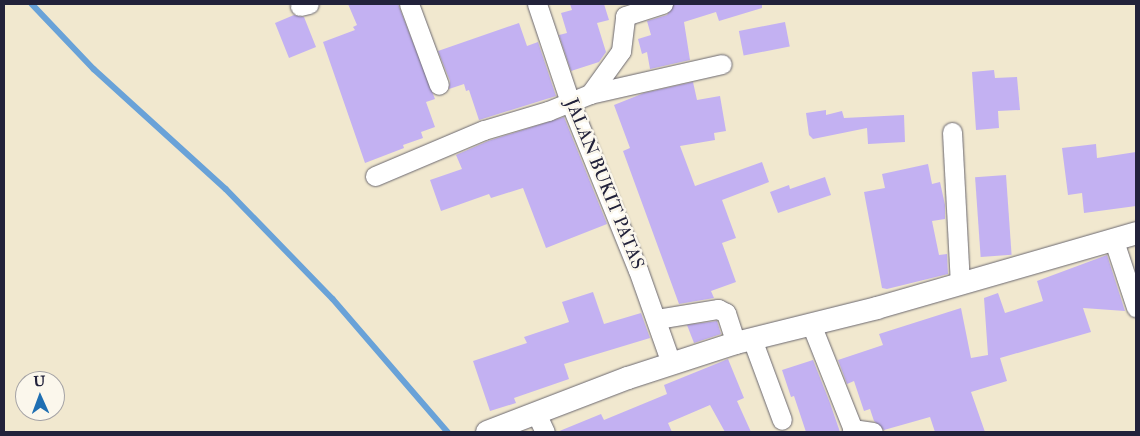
<!DOCTYPE html>
<html>
<head>
<meta charset="utf-8">
<style>
	body { margin:0 }
	#map { position:relative; width:1140px; height:436px; overflow:hidden; background:#f1e8cf; font-family:"IM FELL Double Pica",serif }
	div>[style] { position:absolute }
	.stream>* { height:5.5px; margin:-2.75px; padding:0 2.75px; transform-origin:2.75px; border-radius:2.75px; background:#69a2d8 }
	.building>* { inset:0; background:#c3b1f2; transform-origin:0 0 }
	.roads { filter:drop-shadow(0 0 1px #6a676f) drop-shadow(0 0 1px #6a676f) }
	.minor>* { height:19px; margin:-9.5px; padding:0 9.5px; transform-origin:9.5px; border-radius:9.5px; background:#fff }
	.tertiary>* { height:22px; margin:-11px; padding:0 11px; transform-origin:11px; border-radius:11px; background:#fff }
	span { translate:-50% -50%; white-space:nowrap; text-align:center; line-height:1.15; -webkit-text-stroke:5px #fbf7ec; paint-order:stroke }
	.street-label { font-size:18px; color:#22223b }
	.frame { position:absolute; inset:0; border:5px solid #22223b; pointer-events:none }
	.north { position:absolute; left:15px; top:371px; width:50px; height:50px; box-sizing:border-box; background:#fbf7ec; border:1px solid #a4a2a5; border-radius:50%; rotate:358deg; font-size:14px; font-weight:700; line-height:20px; text-align:center; color:#22223b }
	.north::after { content:''; display:block; margin:auto; width:18px; height:22px; background:#1f6fb2; clip-path:polygon(50% 0,100% 100%,50% 72%,0 100%) }
</style>
</head>
<body>
<div id="map">
	<div class="stream">
		<i style="left:32px;top:4px;width:90px;rotate:46.4deg"></i>
		<i style="left:94px;top:69px;width:178px;rotate:42.3deg"></i>
		<i style="left:226px;top:189px;width:153px;rotate:45.8deg"></i>
		<i style="left:333px;top:299px;width:176px;rotate:49.2deg"></i>
	</div>
	<div class="building">
		<i style="clip-path:polygon(348px 4px,398px 4px,435px 99px,426px 102px,435px 127px,421px 132px,423px 138px,403px 145px,404px 148px,365px 163px,323px 42px,355px 30px,353px 27px,357px 25px)"></i>
		<i style="clip-path:polygon(570px 4px,604px 4px,609px 20px,597px 23px,606px 52px,599px 62px,571px 71px,559px 35px,567px 33px,561px 13px,572px 10px)"></i>
		<i style="clip-path:polygon(674px 4px,762px 4px,762px 8px,719px 21px,716px 12px,684px 22px,690px 60px,650px 69px,647px 52px,642px 54px,638px 39px,651px 35px,647px 21px,667px 15px)"></i>
		<i style="clip-path:polygon(294px 15px,304px 17px,316px 47px,289px 58px,275px 23px)"></i>
		<i style="left:785px;top:22px;width:25px;height:47px;rotate:79deg"></i>
		<i style="clip-path:polygon(519px 23px,527px 46px,538px 42px,556px 96px,479px 120px,469px 90px,466px 91px,464px 84px,449px 89px,450px 81px,438px 51px)"></i>
		<i style="clip-path:polygon(994px 70px,995px 78px,1017px 77px,1020px 110px,998px 111px,999px 128px,976px 130px,972px 72px)"></i>
		<i style="clip-path:polygon(693px 82px,697px 100px,720px 96px,726px 131px,714px 133px,715px 140px,680px 146px,695px 186px,762px 162px,769px 182px,722px 200px,736px 238px,722px 243px,736px 282px,711px 291px,714px 298px,679px 304px,623px 151px,630px 148px,614px 105px,644px 93px)"></i>
		<i style="clip-path:polygon(826px 110px,826px 115px,842px 111px,844px 118px,904px 115px,905px 142px,868px 144px,867px 128px,813px 139px,809px 135px,806px 113px)"></i>
		<i style="clip-path:polygon(564px 117px,607px 224px,546px 248px,523px 188px,491px 198px,489px 194px,441px 211px,430px 180px,462px 169px,456px 155px,488px 141px)"></i>
		<i style="clip-path:polygon(1096px 144px,1097px 158px,1136px 152px,1136px 206px,1084px 213px,1082px 193px,1068px 195px,1062px 148px)"></i>
		<i style="clip-path:polygon(928px 164px,932px 184px,940px 182px,945px 205px,945px 219px,932px 221px,939px 255px,947px 254px,948px 274px,887px 289px,882px 288px,864px 192px,885px 188px,882px 174px)"></i>
		<i style="left:1006px;top:175px;width:80px;height:31px;rotate:86deg"></i>
		<i style="clip-path:polygon(825px 177px,831px 195px,778px 213px,770px 192px,789px 185px,790px 189px)"></i>
		<i style="clip-path:polygon(1107px 255px,1125px 311px,1083px 308px,1091px 332px,1000px 358px,1007px 381px,971px 392px,985px 432px,935px 432px,930px 417px,884px 430px,874px 421px,870px 409px,864px 411px,854px 381px,847px 384px,838px 360px,883px 345px,879px 334px,961px 308px,971px 358px,988px 355px,984px 298px,998px 293px,1005px 313px,1043px 301px,1037px 281px)"></i>
		<i style="clip-path:polygon(593px 292px,604px 324px,641px 313px,650px 338px,564px 364px,569px 379px,514px 398px,516px 403px,490px 411px,473px 361px,527px 343px,524px 337px,569px 322px,562px 302px)"></i>
		<i style="clip-path:polygon(717px 321px,721px 334px,694px 343px,687px 325px)"></i>
		<i style="clip-path:polygon(728px 359px,744px 398px,737px 401px,751px 432px,725px 432px,710px 405px,668px 423px,672px 432px,557px 432px,601px 414px,604px 420px,667px 394px,664px 385px)"></i>
		<i style="clip-path:polygon(813px 360px,830px 403px,840px 432px,806px 432px,794px 396px,791px 397px,782px 370px)"></i>
	</div>
	<div class="roads">
		<div class="minor">
			<i style="left:409px;top:4px;width:86px;rotate:69.7deg"></i>
			<i style="left:537px;top:4px;width:103px;rotate:71.4deg"></i>
			<i style="left:570px;top:102px;width:181px;rotate:68deg"></i>
			<i style="left:638px;top:270px;width:99px;rotate:70.5deg"></i>
			<i style="left:300px;top:6px;width:9px;rotate:-13deg"></i>
			<i style="left:590px;top:94px;width:53px;rotate:-54.2deg"></i>
			<i style="left:621px;top:51px;width:35px;rotate:-83deg"></i>
			<i style="left:625px;top:16px;width:40px;rotate:-18deg"></i>
			<i style="left:952px;top:132px;width:152px;rotate:87deg"></i>
			<i style="left:375px;top:176px;width:118px;rotate:-22.9deg"></i>
			<i style="left:484px;top:130px;width:67px;rotate:-16.5deg"></i>
			<i style="left:548px;top:111px;width:45px;rotate:-22deg"></i>
			<i style="left:590px;top:94px;width:135px;rotate:-12.8deg"></i>
			<i style="left:1114px;top:241px;width:70px;rotate:71.6deg"></i>
			<i style="left:657px;top:319px;width:62px;rotate:-9.3deg"></i>
			<i style="left:718px;top:309px;width:9px;rotate:27deg"></i>
			<i style="left:726px;top:313px;width:32px;rotate:72deg"></i>
			<i style="left:811px;top:324px;width:116px;rotate:68.3deg"></i>
			<i style="left:752px;top:339px;width:86px;rotate:69.7deg"></i>
			<i style="left:536px;top:413px;width:21px;rotate:65deg"></i>
			<i style="left:852px;top:429px;width:21px;rotate:8deg"></i>
		</div>
		<div class="tertiary">
			<i style="left:487px;top:432px;width:151px;rotate:-21deg"></i>
			<i style="left:628px;top:378px;width:114px;rotate:-18deg"></i>
			<i style="left:736px;top:343px;width:145px;rotate:-13.9deg"></i>
			<i style="left:877px;top:308px;width:270px;rotate:-16.1deg"></i>
		</div>
	</div>
	<div class="street-label">
		<span style="left:604px;top:184px;rotate:68deg">JALAN BUKIT PATAS</span>
	</div>
	<div class="frame"></div>
	<div class="north">U</div>
</div>
</body>
</html>
